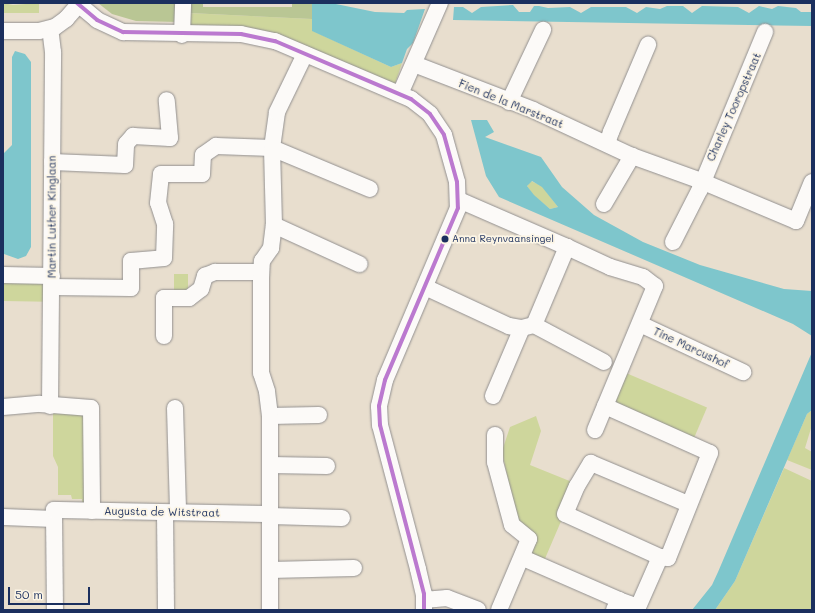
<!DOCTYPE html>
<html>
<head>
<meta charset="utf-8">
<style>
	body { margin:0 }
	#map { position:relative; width:815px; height:613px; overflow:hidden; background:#e8dece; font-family:Mali,sans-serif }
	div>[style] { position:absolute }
	.green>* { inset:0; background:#ced69c; transform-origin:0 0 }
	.forest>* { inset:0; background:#b9c694 }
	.water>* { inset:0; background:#7ec6cc }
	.roads { filter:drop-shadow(0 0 1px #929090) drop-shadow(0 0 1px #929090) }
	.minor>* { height:16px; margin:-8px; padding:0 8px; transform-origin:8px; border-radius:8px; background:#fcfaf8 }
	.bus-1>* { height:4px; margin:-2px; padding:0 2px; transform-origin:2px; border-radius:2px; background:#bb79cf }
	.dots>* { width:11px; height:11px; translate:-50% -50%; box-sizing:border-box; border:2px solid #fcf5e5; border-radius:50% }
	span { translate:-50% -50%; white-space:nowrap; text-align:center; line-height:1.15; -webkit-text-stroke:3.5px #fcf5e5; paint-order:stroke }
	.bus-label { font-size:10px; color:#1b2f5e }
	.left { translate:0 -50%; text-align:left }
	.street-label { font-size:11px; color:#1b2f5e }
	.frame { position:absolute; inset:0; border:4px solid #1b2f5e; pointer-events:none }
	.scale { position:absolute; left:8px; top:587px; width:82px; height:18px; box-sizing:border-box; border:2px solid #1b2f5e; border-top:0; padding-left:5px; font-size:12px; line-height:14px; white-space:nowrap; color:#1b2f5e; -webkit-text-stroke:3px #fcf5e5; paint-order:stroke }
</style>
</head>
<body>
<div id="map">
	<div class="green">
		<i style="clip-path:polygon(3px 3px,13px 5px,39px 3px,39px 13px,3px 13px)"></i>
		<i style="clip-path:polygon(188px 13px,312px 19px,313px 31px,391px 67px,402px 63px,394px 87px,296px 42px,189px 28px)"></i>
		<i style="clip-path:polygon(531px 181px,542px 186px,558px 207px,550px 209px,533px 195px,527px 186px)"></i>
		<i style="left:174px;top:274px;width:14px;height:17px"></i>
		<i style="left:3px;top:282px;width:45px;height:19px;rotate:1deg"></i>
		<i style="left:626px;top:373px;width:88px;height:34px;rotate:23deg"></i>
		<i style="clip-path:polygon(812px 410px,812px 425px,805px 448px,812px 452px,812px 470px,787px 460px,807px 414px)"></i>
		<i style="clip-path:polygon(53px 413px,87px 414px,87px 504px,82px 507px,82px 499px,72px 499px,71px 495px,58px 495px,58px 467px,53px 456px)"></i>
		<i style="clip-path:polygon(536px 416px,541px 431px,530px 465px,577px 484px,544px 561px,527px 554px,535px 534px,517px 524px,502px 451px,510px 427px)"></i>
		<i style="clip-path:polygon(784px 468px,812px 481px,812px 610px,715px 610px,735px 581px)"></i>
	</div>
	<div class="forest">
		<i style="clip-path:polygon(98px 3px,178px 3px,179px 22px,136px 21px,112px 14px)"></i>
		<i style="clip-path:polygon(189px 3px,203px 3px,203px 7px,292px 7px,292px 3px,312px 3px,312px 19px,189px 13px)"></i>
	</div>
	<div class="water">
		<i style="clip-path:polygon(312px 3px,331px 3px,375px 12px,404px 13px,407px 10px,425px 9px,413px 43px,407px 49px,402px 63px,391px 67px,312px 31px)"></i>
		<i style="clip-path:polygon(513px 5px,519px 12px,530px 12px,534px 6px,539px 6px,548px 8px,570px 7px,581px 13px,591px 7px,626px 7px,637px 13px,646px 7px,660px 9px,667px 6px,683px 6px,692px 13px,702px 6px,738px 7px,749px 13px,759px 6px,772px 9px,778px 6px,796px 8px,801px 12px,812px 12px,812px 26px,453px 20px,454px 7px,463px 7px,472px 13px,481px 7px)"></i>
		<i style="clip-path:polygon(15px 51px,25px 54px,31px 62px,31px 247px,26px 256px,18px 259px,4px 254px,3px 154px,12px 145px,12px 57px)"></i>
		<i style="clip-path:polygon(evenodd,471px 120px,487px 120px,494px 132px,485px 137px,541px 157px,562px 187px,594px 215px,643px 242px,700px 265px,784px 289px,812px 291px,812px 336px,793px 324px,499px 197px,486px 176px,471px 120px,532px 181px,542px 187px,558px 207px,550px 209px,534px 195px,527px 186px,532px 181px)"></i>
		<i style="clip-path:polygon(812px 352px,812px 410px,807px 414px,735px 581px,715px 610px,692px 610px,712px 585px,718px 572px)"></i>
	</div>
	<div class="roads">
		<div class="minor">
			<i style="left:77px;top:3px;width:26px;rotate:40deg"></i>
			<i style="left:97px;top:20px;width:29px;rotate:25deg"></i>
			<i style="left:123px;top:32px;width:118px;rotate:1deg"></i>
			<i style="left:241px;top:34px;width:35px;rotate:12deg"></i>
			<i style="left:275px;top:41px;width:148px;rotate:23.1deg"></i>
			<i style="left:411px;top:99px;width:24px;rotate:38deg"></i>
			<i style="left:430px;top:114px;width:25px;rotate:56deg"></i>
			<i style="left:444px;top:135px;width:49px;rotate:74.5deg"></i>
			<i style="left:457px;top:182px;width:26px;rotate:88deg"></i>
			<i style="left:458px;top:208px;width:187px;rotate:113deg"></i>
			<i style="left:385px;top:380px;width:27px;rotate:103deg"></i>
			<i style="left:379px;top:406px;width:19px;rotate:87deg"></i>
			<i style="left:380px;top:425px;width:149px;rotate:75.2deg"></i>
			<i style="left:418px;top:569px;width:26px;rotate:77deg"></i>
			<i style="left:424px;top:594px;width:16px;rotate:90deg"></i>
			<i style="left:3px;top:31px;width:36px"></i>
			<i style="left:39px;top:31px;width:16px;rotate:-14deg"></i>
			<i style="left:55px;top:27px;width:14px;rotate:-36deg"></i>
			<i style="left:66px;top:19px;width:18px;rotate:-49deg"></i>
			<i style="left:182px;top:35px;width:32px;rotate:-88deg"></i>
			<i style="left:414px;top:64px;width:128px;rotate:21.1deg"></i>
			<i style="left:533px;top:110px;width:109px;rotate:24.9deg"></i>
			<i style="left:632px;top:156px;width:73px;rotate:19.9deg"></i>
			<i style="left:701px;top:181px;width:103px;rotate:22.8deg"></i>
			<i style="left:796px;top:221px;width:42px;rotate:-67.7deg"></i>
			<i style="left:400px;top:94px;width:99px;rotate:-66.3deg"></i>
			<i style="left:509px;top:102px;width:80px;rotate:-64.7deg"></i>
			<i style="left:607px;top:144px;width:13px;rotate:-72deg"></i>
			<i style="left:611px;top:132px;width:95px;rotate:-67deg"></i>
			<i style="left:52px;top:162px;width:73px;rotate:2.4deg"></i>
			<i style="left:125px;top:165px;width:21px;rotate:-87deg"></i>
			<i style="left:126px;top:144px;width:11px;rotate:-49deg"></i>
			<i style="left:133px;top:136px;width:37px;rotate:3deg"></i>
			<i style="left:170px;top:138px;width:38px;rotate:-95deg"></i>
			<i style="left:459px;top:200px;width:118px;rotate:23.5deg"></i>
			<i style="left:604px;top:204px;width:56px;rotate:-59.7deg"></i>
			<i style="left:274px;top:225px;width:94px;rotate:24.6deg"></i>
			<i style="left:673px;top:242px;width:59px;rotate:-63deg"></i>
			<i style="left:700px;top:189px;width:170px;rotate:-67.5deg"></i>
			<i style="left:3px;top:275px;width:49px;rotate:1.2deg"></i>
			<i style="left:52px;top:287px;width:79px;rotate:0.7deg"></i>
			<i style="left:131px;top:288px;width:27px;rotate:-90deg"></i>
			<i style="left:131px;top:261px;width:33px;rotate:-5deg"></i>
			<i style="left:164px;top:258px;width:34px;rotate:-88deg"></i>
			<i style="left:165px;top:224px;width:22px;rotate:-108deg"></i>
			<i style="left:158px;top:203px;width:29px;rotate:-84deg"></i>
			<i style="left:161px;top:174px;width:41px"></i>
			<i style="left:202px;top:174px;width:19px;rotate:-87deg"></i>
			<i style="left:203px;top:155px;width:16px;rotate:-35deg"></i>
			<i style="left:216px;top:146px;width:56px;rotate:2deg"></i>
			<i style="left:272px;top:148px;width:106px;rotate:22.7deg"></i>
			<i style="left:425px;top:287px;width:93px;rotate:24.9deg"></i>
			<i style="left:509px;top:326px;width:13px;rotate:9deg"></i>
			<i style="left:640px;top:324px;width:114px;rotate:25deg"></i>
			<i style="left:534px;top:325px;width:79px;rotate:27.9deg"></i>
			<i style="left:164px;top:336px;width:38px;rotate:-90deg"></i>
			<i style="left:164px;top:298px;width:25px"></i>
			<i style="left:189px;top:298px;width:15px;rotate:-37deg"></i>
			<i style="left:201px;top:289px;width:14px;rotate:-73deg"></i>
			<i style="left:205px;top:276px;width:11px;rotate:-22deg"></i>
			<i style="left:215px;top:272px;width:46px"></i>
			<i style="left:493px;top:396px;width:74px;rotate:-66.9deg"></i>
			<i style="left:522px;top:328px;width:12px;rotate:-14deg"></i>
			<i style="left:534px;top:325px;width:85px;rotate:-67.1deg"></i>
			<i style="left:567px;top:247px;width:47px;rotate:24.9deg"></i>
			<i style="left:610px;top:267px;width:34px;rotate:17deg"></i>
			<i style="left:643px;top:277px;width:15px;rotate:37deg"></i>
			<i style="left:655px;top:286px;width:156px;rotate:112.6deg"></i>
			<i style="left:50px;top:406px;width:354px;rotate:-89.5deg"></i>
			<i style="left:53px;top:52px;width:23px;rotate:-97deg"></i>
			<i style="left:605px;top:406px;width:115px;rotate:24.1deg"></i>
			<i style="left:710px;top:453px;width:113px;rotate:111.8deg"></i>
			<i style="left:668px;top:558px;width:8px;rotate:-173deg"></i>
			<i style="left:660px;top:557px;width:55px;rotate:113.7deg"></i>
			<i style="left:638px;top:607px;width:20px;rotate:-160deg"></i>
			<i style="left:619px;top:600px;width:11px;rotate:117deg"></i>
			<i style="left:3px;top:407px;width:37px;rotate:-5deg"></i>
			<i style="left:40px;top:404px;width:51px;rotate:4.5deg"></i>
			<i style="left:91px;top:408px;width:103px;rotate:89.4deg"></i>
			<i style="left:175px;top:408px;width:104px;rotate:88.3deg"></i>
			<i style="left:270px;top:416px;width:49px;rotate:-1.2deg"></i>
			<i style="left:495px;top:435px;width:27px;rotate:90deg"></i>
			<i style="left:495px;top:462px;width:65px;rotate:74.9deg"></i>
			<i style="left:512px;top:525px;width:22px;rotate:39deg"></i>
			<i style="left:529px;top:539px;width:77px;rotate:112.9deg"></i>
			<i style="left:270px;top:465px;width:57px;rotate:1deg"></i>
			<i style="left:165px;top:513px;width:97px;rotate:89.4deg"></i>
			<i style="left:270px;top:516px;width:72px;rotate:1.6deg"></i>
			<i style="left:3px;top:517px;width:51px;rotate:2.2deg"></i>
			<i style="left:660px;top:557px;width:104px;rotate:-155.6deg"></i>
			<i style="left:565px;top:514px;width:30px;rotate:-67deg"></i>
			<i style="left:577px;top:486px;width:27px;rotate:-59deg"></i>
			<i style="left:591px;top:463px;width:105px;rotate:22.9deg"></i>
			<i style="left:523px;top:558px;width:105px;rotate:23.6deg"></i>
			<i style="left:270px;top:570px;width:84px;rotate:-1.4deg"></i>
			<i style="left:424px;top:600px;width:23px;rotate:-5deg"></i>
			<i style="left:447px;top:598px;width:33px;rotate:21deg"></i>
			<i style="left:55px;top:610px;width:100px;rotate:-90.6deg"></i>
			<i style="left:54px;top:510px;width:216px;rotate:1.1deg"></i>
			<i style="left:270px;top:610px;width:194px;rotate:-90deg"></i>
			<i style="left:270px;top:416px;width:25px;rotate:-97deg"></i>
			<i style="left:267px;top:391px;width:19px;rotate:-108deg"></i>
			<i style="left:261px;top:373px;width:95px;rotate:-90deg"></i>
			<i style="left:261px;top:278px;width:17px;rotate:-87deg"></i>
			<i style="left:262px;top:261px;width:16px;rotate:-55deg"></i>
			<i style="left:271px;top:248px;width:23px;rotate:-83deg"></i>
			<i style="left:274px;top:225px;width:77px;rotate:-91.5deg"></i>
			<i style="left:272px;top:148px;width:36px;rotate:-82deg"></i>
			<i style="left:277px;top:112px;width:64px;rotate:-64.2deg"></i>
		</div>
	</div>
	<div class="bus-1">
		<i style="left:77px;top:3px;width:26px;rotate:40deg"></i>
		<i style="left:97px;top:20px;width:29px;rotate:25deg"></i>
		<i style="left:123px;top:32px;width:118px;rotate:1deg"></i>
		<i style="left:241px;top:34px;width:35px;rotate:12deg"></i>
		<i style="left:275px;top:41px;width:148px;rotate:23.1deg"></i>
		<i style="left:411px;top:99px;width:24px;rotate:38deg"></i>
		<i style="left:430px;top:114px;width:25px;rotate:56deg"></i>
		<i style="left:444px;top:135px;width:49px;rotate:74.5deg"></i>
		<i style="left:457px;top:182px;width:26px;rotate:88deg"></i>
		<i style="left:458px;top:208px;width:187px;rotate:113deg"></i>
		<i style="left:385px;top:380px;width:27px;rotate:103deg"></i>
		<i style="left:379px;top:406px;width:19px;rotate:87deg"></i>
		<i style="left:380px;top:425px;width:175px;rotate:75.4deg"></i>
		<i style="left:424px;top:594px;width:16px;rotate:90deg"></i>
	</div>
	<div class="dots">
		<i style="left:445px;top:239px;background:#1b2f5e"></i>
	</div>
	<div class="bus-label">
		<span class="left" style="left:452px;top:239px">Anna Reynvaansingel</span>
	</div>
	<div class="street-label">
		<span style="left:511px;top:104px;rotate:22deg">Fien de la Marstraat</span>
		<span style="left:734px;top:107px;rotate:-66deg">Charley Tooropstraat</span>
		<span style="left:52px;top:217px;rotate:-90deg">Martin Luther Kinglaan</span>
		<span style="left:691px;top:348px;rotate:25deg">Tine Marcushof</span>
		<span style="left:162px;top:512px;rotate:1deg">Augusta de Witstraat</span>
	</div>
	<div class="frame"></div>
	<div class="scale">50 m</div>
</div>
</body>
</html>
